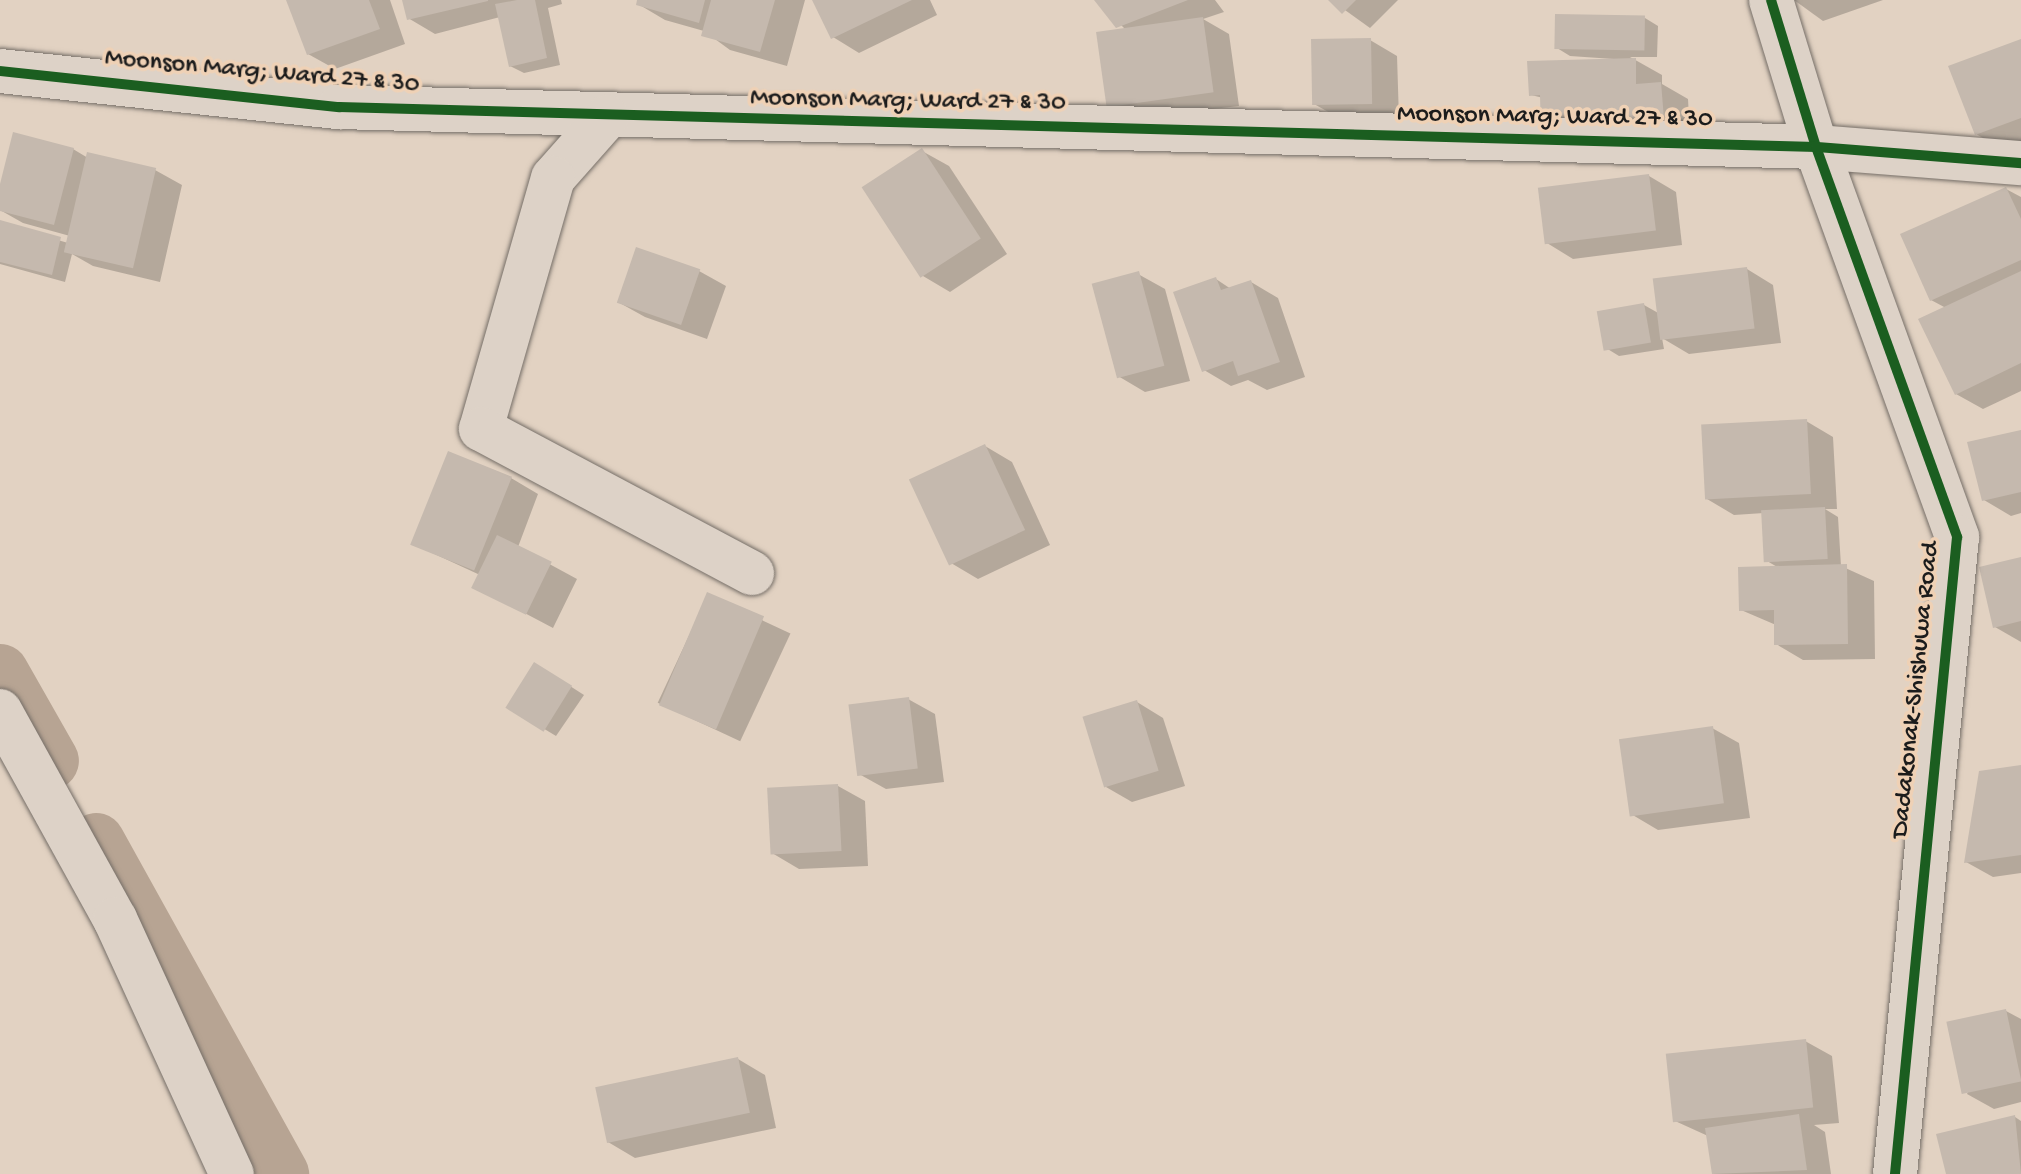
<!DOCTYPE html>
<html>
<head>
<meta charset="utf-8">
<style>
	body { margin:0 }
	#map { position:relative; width:2021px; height:1174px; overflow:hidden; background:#e2d2c2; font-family:"Gochi Hand",sans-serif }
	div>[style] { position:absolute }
	.shadow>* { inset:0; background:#0003; transform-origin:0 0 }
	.canal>* { height:58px; margin:-29px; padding:0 29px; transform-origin:29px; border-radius:29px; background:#b7a493 }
	.building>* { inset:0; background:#c5b9ae; transform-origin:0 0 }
	.roads { filter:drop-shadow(0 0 2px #756e67) drop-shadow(0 0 2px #756e67) }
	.minor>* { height:44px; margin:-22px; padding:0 22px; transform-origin:22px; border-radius:22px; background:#ddd2c7 }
	.cycleway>* { height:10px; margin:-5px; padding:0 5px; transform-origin:5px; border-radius:5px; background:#1b5e20 }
	span { translate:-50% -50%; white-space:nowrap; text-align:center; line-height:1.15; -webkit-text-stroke:7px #efd1b5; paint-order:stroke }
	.street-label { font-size:26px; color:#1c1c1c }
</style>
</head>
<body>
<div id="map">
	<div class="shadow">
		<i style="clip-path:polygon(289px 0,390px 0,405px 44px,335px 69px,308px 54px)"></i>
		<i style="clip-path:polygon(404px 0,561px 0,562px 4px,548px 8px,560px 65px,524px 73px,510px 66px,500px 17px,435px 34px,408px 18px)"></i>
		<i style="clip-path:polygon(639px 0,805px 0,787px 66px,730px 50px,704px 31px,665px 20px,638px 4px)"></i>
		<i style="clip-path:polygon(815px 0,930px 0,937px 15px,859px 53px,833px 37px)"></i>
		<i style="clip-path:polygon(1096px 0,1215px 0,1224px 12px,1203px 19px,1229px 34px,1239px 106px,1133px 118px,1106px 103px,1129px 33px)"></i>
		<i style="clip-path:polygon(1331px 0,1398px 0,1370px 28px)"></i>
		<i style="clip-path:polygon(1794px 0,1883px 0,1823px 21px)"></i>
		<i style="clip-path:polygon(1645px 18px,1658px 26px,1657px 57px,1630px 57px,1662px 75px,1662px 84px,1688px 99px,1690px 134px,1531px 95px,1628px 60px,1570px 56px,1557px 48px)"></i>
		<i style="clip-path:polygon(1370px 40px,1397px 56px,1399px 119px,1341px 119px,1314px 104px)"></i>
		<i style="clip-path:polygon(2021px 41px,2021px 143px,2003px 149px,1976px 134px)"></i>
		<i style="clip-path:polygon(73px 149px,88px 158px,155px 170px,182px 185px,160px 282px,93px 266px,72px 254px,65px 282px,0 264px,0 223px,68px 243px,70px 236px,23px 223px,0 210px,0 192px)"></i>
		<i style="clip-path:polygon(922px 151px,949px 166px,1007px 254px,950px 292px,923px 276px)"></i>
		<i style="clip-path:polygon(1649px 176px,1676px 192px,1682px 245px,1573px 259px,1547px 243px)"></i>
		<i style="clip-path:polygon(2006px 189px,2021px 197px,2021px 391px,1983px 409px,1956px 394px,1946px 308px,1931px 300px)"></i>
		<i style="clip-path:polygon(1747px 269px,1773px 285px,1781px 343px,1689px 354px,1662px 338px,1664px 349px,1619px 356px,1606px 348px,1644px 305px,1660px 314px)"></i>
		<i style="clip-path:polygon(699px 271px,726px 286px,707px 339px,645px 317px,618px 302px)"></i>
		<i style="clip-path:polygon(1138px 274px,1165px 289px,1190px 381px,1145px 392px,1118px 376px)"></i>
		<i style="clip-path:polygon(1216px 279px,1231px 289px,1251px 282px,1278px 298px,1305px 377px,1267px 390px,1248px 380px,1231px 386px,1204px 370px)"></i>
		<i style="clip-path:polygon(1806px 421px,1833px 437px,1837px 509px,1825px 509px,1838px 517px,1841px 566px,1874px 581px,1875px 659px,1803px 660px,1776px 644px,1776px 625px,1741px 610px,1779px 568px,1767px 561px,1764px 513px,1734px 515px,1707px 499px)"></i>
		<i style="clip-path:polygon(2021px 432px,2021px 513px,2011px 516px,1984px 500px)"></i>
		<i style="clip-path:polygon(985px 446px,1012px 462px,1050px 545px,978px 579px,951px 563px)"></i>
		<i style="clip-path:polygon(511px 478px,538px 494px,518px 547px,577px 579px,553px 628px,475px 587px,480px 575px,413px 544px)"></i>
		<i style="clip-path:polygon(2021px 559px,2021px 642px,1995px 627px)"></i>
		<i style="left:708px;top:595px;width:91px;height:119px;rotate:25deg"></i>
		<i style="clip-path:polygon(548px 672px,584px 695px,556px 736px,508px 707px)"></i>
		<i style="clip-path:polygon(908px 699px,935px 714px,944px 782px,886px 789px,859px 774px)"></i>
		<i style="clip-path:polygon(1137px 702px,1163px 718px,1185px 786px,1132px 802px,1106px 787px)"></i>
		<i style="clip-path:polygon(1712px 728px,1739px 743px,1750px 818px,1658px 830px,1631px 814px)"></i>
		<i style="clip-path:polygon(2021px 767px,2021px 873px,1993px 877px,1966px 862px)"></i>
		<i style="clip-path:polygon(838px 786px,865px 801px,868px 866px,799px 869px,772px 853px)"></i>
		<i style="clip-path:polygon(2006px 1011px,2021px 1019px,2021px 1102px,1994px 1109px,1967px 1094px)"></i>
		<i style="clip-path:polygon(1805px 1041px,1832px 1056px,1839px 1123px,1814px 1125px,1825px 1132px,1831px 1174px,1714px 1174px,1708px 1136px,1675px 1121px)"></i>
		<i style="clip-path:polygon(738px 1059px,765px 1075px,776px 1128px,635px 1158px,608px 1142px)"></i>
		<i style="clip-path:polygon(2015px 1117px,2021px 1121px,2021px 1174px,1948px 1174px)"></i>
	</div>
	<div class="canal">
		<i style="left:0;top:673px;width:101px;rotate:60.4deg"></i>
		<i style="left:96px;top:842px;width:380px;rotate:61deg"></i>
	</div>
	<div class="building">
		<i style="clip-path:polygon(286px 0,369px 0,380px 29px,307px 55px)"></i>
		<i style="clip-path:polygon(402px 0,488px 0,488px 1px,407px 20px)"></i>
		<i style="clip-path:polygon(517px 0,535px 0,547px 58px,509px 67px,495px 4px)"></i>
		<i style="clip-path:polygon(637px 0,705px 0,699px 23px,636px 5px)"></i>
		<i style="clip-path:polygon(711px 0,775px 0,760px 52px,701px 36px)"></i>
		<i style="clip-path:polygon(812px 0,912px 0,831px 39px)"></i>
		<i style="clip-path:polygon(1094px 0,1188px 0,1116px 28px)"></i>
		<i style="clip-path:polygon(1328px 0,1356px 0,1342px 14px)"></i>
		<i style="left:1555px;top:14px;width:90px;height:35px;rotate:1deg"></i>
		<i style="left:1203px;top:17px;width:76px;height:108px;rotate:82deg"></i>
		<i style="left:1371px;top:38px;width:66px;height:60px;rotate:89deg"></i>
		<i style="clip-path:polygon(2021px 39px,2021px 118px,1975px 135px,1948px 66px)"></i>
		<i style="clip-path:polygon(1636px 58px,1636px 84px,1661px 82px,1664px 119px,1541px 134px,1540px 95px,1529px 96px,1527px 61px)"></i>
		<i style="clip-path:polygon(13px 132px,74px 148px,54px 225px,0 211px,0 184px)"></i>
		<i style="left:922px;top:148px;width:108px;height:72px;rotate:57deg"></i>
		<i style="left:87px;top:152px;width:71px;height:103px;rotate:13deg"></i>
		<i style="left:1649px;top:174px;width:57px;height:112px;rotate:83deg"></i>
		<i style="clip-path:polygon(2006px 187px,2021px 219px,2021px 260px,1930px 301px,1900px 234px)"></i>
		<i style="clip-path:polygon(0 220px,61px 237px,52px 275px,0 262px)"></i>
		<i style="left:636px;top:247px;width:68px;height:59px;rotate:19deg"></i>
		<i style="left:1747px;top:267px;width:62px;height:95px;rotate:83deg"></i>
		<i style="left:1139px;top:271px;width:98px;height:49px;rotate:75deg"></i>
		<i style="clip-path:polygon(2021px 271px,2021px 363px,1955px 395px,1918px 319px)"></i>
		<i style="clip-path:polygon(1216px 277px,1221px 290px,1251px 280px,1280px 362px,1238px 376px,1233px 361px,1202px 372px,1173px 292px)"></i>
		<i style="left:1644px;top:303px;width:40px;height:48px;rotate:80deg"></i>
		<i style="left:1807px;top:419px;width:75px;height:106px;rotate:87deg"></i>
		<i style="clip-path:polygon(2021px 430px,2021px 492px,1982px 501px,1967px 442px)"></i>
		<i style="left:985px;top:444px;width:95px;height:84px;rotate:65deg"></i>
		<i style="left:448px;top:451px;width:69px;height:101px;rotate:22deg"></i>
		<i style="left:1825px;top:507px;width:52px;height:64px;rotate:87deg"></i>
		<i style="left:497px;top:535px;width:61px;height:59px;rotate:26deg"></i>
		<i style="clip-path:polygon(2021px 557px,2021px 621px,1993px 628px,1979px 567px)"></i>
		<i style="clip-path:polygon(1847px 564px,1848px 644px,1774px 645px,1774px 610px,1739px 611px,1738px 567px)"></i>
		<i style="left:707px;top:592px;width:62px;height:123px;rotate:23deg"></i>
		<i style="left:534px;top:662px;width:45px;height:54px;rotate:32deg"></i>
		<i style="left:909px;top:697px;width:72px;height:61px;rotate:83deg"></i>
		<i style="left:1137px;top:700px;width:74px;height:57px;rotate:73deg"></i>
		<i style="left:1713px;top:726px;width:78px;height:95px;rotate:82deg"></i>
		<i style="clip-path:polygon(2021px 765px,2021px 855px,1964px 863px,1979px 771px)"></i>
		<i style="left:838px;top:784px;width:67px;height:71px;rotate:87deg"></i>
		<i style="left:2006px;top:1009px;width:74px;height:61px;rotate:78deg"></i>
		<i style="left:1806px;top:1039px;width:69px;height:141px;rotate:84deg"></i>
		<i style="left:738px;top:1057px;width:57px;height:146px;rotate:78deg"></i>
		<i style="clip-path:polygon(1799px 1114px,1807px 1170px,1712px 1174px,1705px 1128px)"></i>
		<i style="clip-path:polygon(2015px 1115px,2021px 1174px,1946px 1174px,1936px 1134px)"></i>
	</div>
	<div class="roads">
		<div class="minor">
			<i style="left:1771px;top:0;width:154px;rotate:73deg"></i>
			<i style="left:1816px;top:147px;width:415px;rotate:70.1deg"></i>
			<i style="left:1957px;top:537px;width:640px;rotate:95.56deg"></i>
			<i style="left:0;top:71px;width:341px;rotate:6.1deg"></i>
			<i style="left:339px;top:107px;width:1478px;rotate:1.55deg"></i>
			<i style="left:1816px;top:147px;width:206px;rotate:4.5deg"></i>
			<i style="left:607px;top:117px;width:81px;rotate:131.5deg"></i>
			<i style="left:553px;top:178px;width:261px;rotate:106deg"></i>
			<i style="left:481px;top:429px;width:307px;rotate:28deg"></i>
			<i style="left:0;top:711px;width:238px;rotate:61.1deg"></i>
			<i style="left:115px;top:919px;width:281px;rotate:65.4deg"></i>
		</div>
	</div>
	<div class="cycleway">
		<i style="left:1771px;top:0;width:154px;rotate:73deg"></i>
		<i style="left:1816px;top:147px;width:415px;rotate:70.1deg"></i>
		<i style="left:1957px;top:537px;width:640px;rotate:95.56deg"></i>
		<i style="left:0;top:71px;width:341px;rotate:6.1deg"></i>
		<i style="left:339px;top:107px;width:1478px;rotate:1.55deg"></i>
		<i style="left:1816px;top:147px;width:206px;rotate:4.5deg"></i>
	</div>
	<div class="street-label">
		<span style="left:262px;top:73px;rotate:5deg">Moonson Marg; Ward 27 &amp; 30</span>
		<span style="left:908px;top:102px;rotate:1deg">Moonson Marg; Ward 27 &amp; 30</span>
		<span style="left:1555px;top:118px;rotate:1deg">Moonson Marg; Ward 27 &amp; 30</span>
		<span style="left:1917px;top:690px;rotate:-84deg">Dadakonak-Shishuwa Road</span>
	</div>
</div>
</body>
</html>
